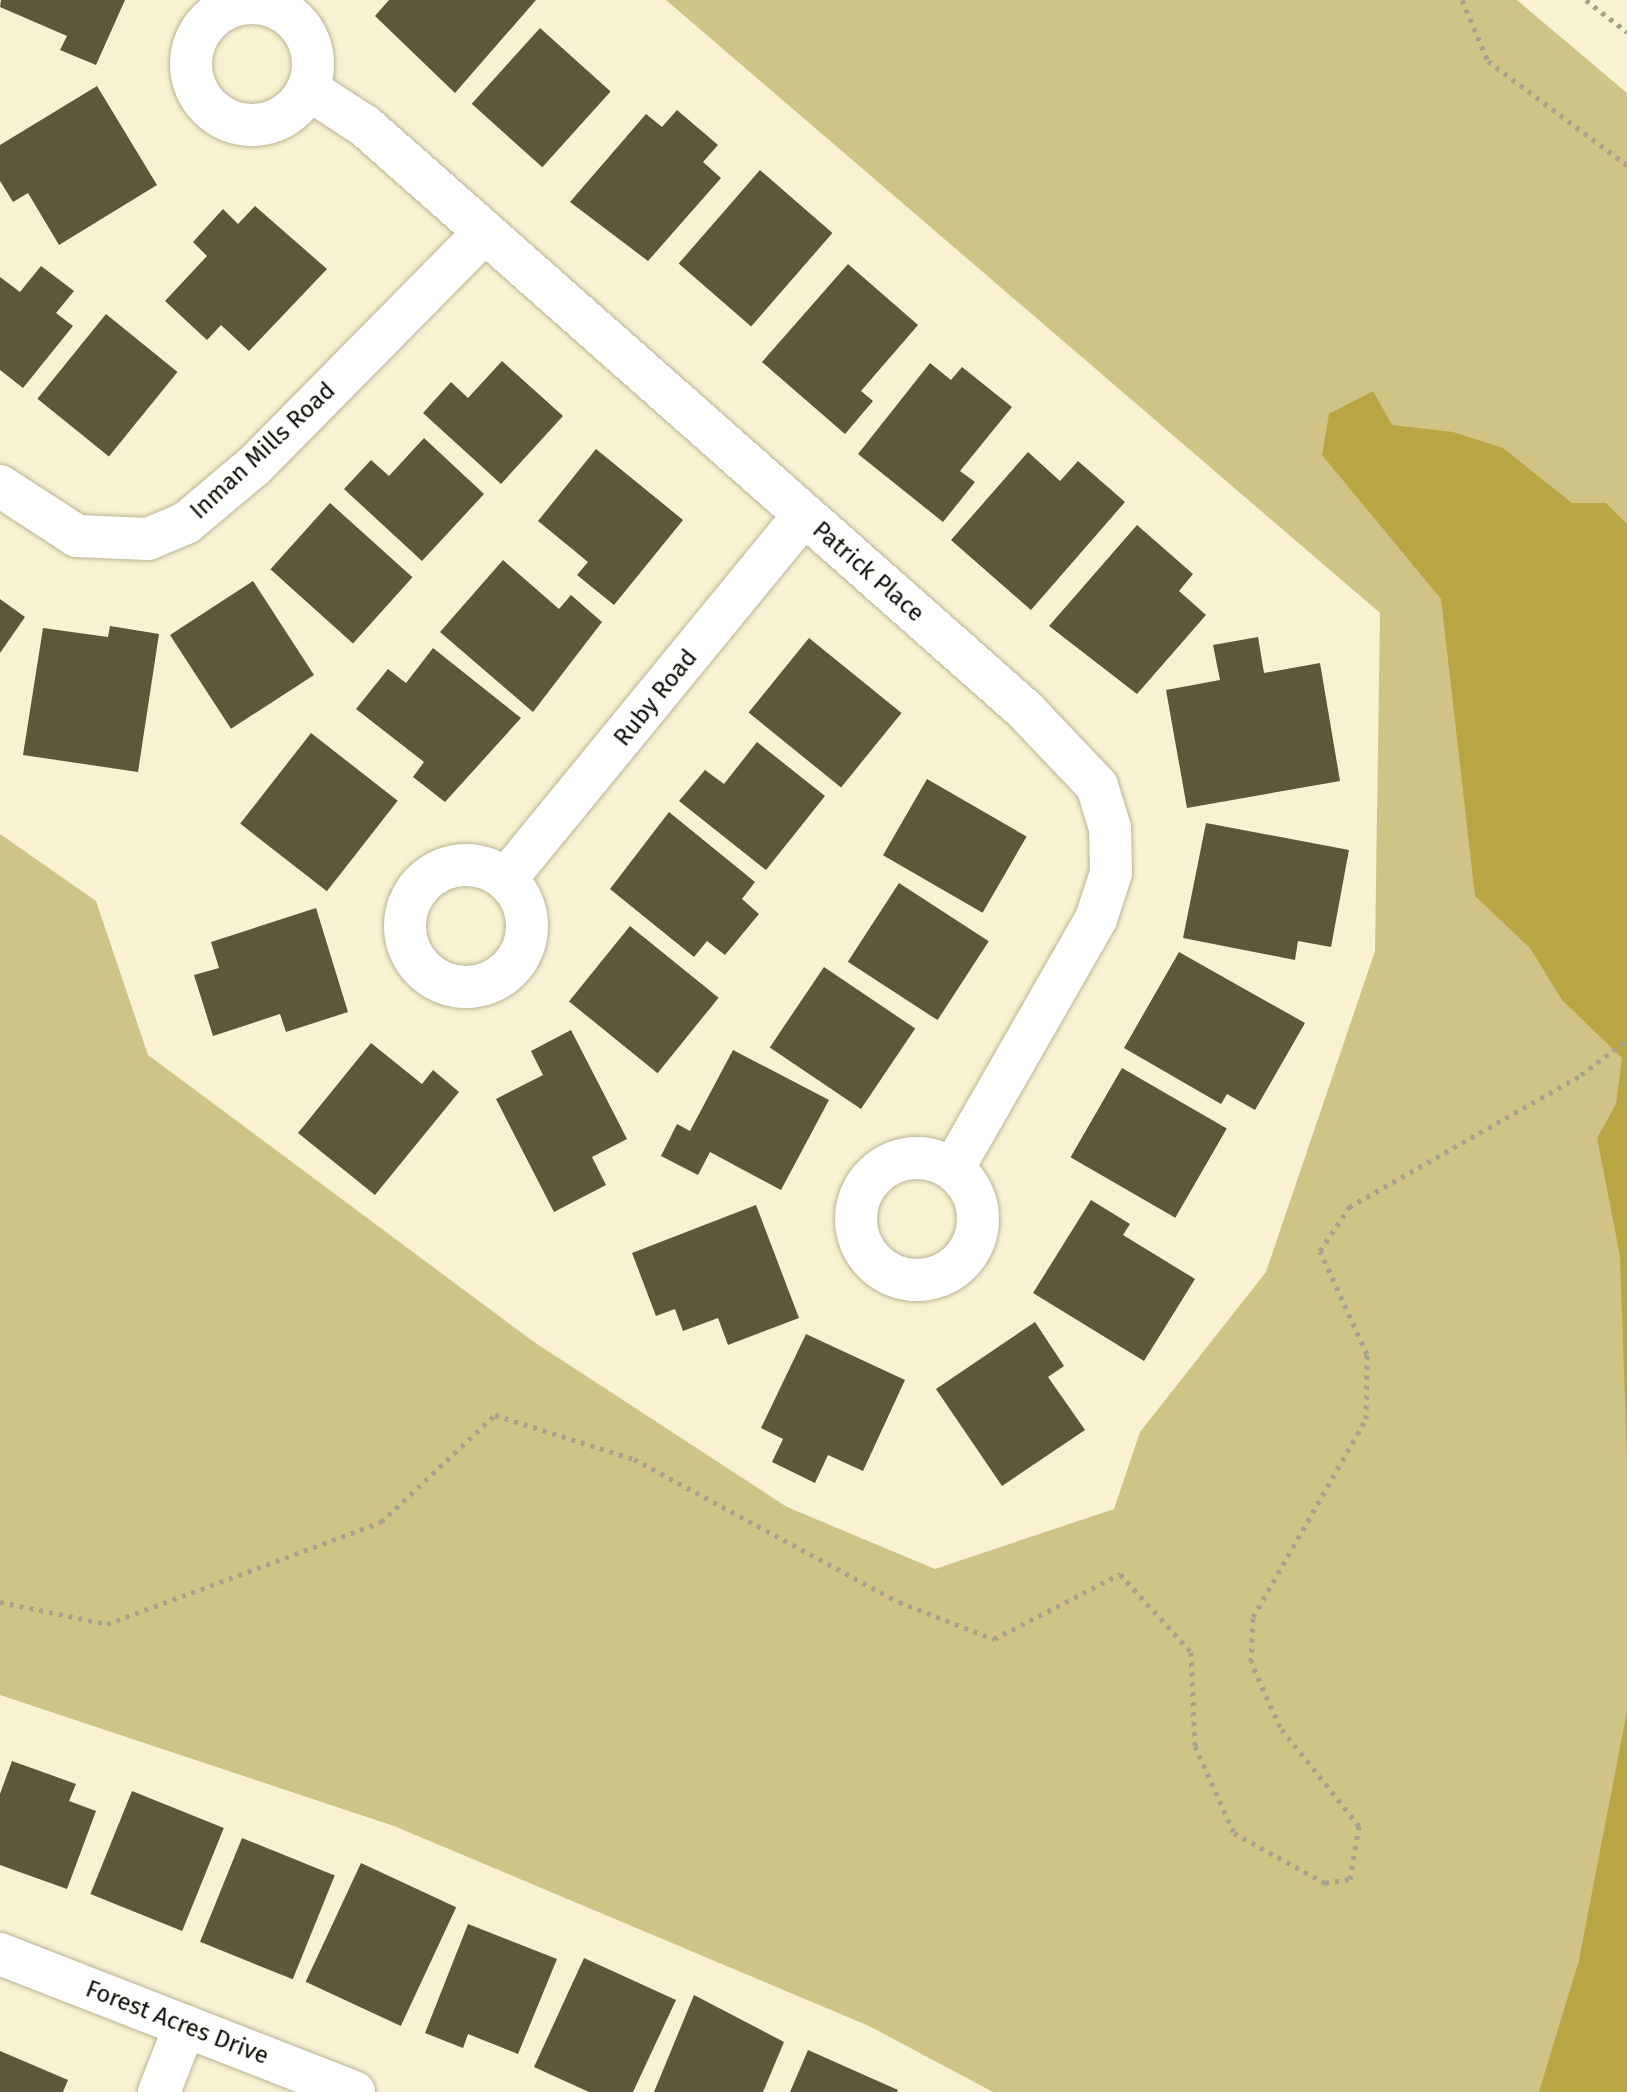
<!DOCTYPE html>
<html>
<head>
<meta charset="utf-8">
<style>
	body { margin:0 }
	#map { position:relative; width:1627px; height:2092px; overflow:hidden; background:#f8f2d2; font-family:"Fira Sans",sans-serif }
	div>[style] { position:absolute }
	.green>* { inset:0; background:#cfc485 }
	.water>* { inset:0; background:#b8a645 }
	.building>* { inset:0; background:#5d573b; transform-origin:0 0 }
	.path>* { height:5px; margin-top:-2.5px; transform-origin:0; background:repeating-linear-gradient(90deg,#a6a189 0 4px,transparent 0 10px) }
	.roads { filter:drop-shadow(0 0 2px #bab495) drop-shadow(0 0 2px #bab495) }
	.minor>* { height:42px; margin:-21px; padding:0 21px; transform-origin:21px; border-radius:21px; background:#fff }
	.minor>.ring { margin:-21px; padding:0; box-sizing:content-box; background:none; border:42px solid #fff; border-radius:50% }
	span { translate:-50% -50%; white-space:nowrap; text-align:center; line-height:1.15; -webkit-text-stroke:8px #fff; paint-order:stroke }
	.street-label { font-size:24px; color:#0e0c03 }
</style>
</head>
<body>
<div id="map">
	<div class="green">
		<i style="clip-path:polygon(666px 0,1517px 0,1627px 93px,1627px 2092px,993px 2092px,869px 2026px,394px 1826px,0 1695px,0 834px,96px 901px,148px 1055px,534px 1342px,787px 1507px,935px 1569px,1114px 1509px,1140px 1432px,1266px 1272px,1375px 951px,1380px 613px)"></i>
	</div>
	<div class="water">
		<i style="clip-path:polygon(1373px 391px,1392px 425px,1453px 432px,1503px 448px,1572px 503px,1606px 503px,1627px 524px,1627px 1458px,1620px 1256px,1597px 1138px,1616px 1104px,1622px 1058px,1562px 1000px,1530px 948px,1475px 896px,1441px 599px,1322px 455px,1329px 414px)"></i>
		<i style="clip-path:polygon(1627px 1711px,1627px 2092px,1539px 2092px,1579px 1960px)"></i>
	</div>
	<div class="building">
		<i style="clip-path:polygon(1px 0,125px 0,96px 65px,60px 50px,67px 36px,0 7px)"></i>
		<i style="clip-path:polygon(389px 0,536px 0,455px 93px,375px 16px)"></i>
		<i style="left:540px;top:28px;width:95px;height:102px;rotate:42deg"></i>
		<i style="clip-path:polygon(97px 86px,157px 185px,59px 245px,28px 193px,13px 202px,0 181px,0 145px)"></i>
		<i style="clip-path:polygon(677px 110px,718px 145px,703px 162px,721px 178px,648px 261px,570px 202px,646px 114px,662px 127px)"></i>
		<i style="left:760px;top:170px;width:96px;height:124px;rotate:41deg"></i>
		<i style="clip-path:polygon(255px 206px,327px 269px,249px 351px,221px 325px,207px 340px,165px 301px,207px 256px,193px 242px,223px 209px,238px 224px)"></i>
		<i style="clip-path:polygon(848px 264px,918px 325px,861px 391px,873px 401px,845px 434px,762px 362px)"></i>
		<i style="clip-path:polygon(41px 266px,74px 291px,56px 313px,73px 326px,23px 388px,0 370px,0 277px,20px 292px)"></i>
		<i style="left:106px;top:314px;width:92px;height:109px;rotate:39deg"></i>
		<i style="clip-path:polygon(502px 361px,563px 416px,501px 484px,423px 413px,451px 382px,468px 398px)"></i>
		<i style="clip-path:polygon(930px 363px,951px 380px,962px 367px,1012px 407px,960px 471px,975px 482px,943px 522px,858px 454px)"></i>
		<i style="clip-path:polygon(424px 438px,484px 494px,422px 561px,344px 489px,371px 460px,389px 476px)"></i>
		<i style="clip-path:polygon(596px 449px,683px 520px,614px 605px,577px 575px,588px 562px,538px 521px)"></i>
		<i style="clip-path:polygon(1028px 452px,1060px 481px,1078px 461px,1125px 502px,1031px 610px,951px 540px)"></i>
		<i style="left:330px;top:503px;width:111px;height:89px;rotate:42deg"></i>
		<i style="clip-path:polygon(1137px 525px,1193px 574px,1179px 591px,1206px 615px,1137px 694px,1049px 626px)"></i>
		<i style="clip-path:polygon(503px 560px,559px 609px,571px 595px,602px 622px,533px 712px,440px 632px)"></i>
		<i style="left:253px;top:581px;width:112px;height:99px;rotate:57deg"></i>
		<i style="clip-path:polygon(0 599px,25px 617px,0 653px)"></i>
		<i style="clip-path:polygon(110px 626px,159px 634px,138px 772px,23px 755px,43px 628px,108px 637px)"></i>
		<i style="clip-path:polygon(1258px 637px,1264px 673px,1320px 663px,1340px 781px,1187px 808px,1166px 690px,1220px 680px,1213px 645px)"></i>
		<i style="left:809px;top:638px;width:119px;height:96px;rotate:39deg"></i>
		<i style="clip-path:polygon(433px 648px,521px 718px,445px 802px,413px 777px,424px 762px,356px 709px,388px 669px,406px 683px)"></i>
		<i style="left:311px;top:733px;width:110px;height:115px;rotate:38deg"></i>
		<i style="clip-path:polygon(757px 742px,825px 796px,766px 870px,679px 801px,705px 770px,724px 784px)"></i>
		<i style="left:927px;top:779px;width:115px;height:88px;rotate:30deg"></i>
		<i style="clip-path:polygon(669px 812px,755px 882px,742px 899px,759px 914px,725px 955px,707px 941px,694px 957px,610px 889px)"></i>
		<i style="clip-path:polygon(1206px 823px,1349px 850px,1331px 947px,1298px 941px,1295px 960px,1183px 938px)"></i>
		<i style="left:899px;top:883px;width:107px;height:94px;rotate:33deg"></i>
		<i style="clip-path:polygon(316px 908px,348px 1012px,286px 1032px,280px 1014px,213px 1036px,194px 975px,219px 968px,211px 942px)"></i>
		<i style="left:630px;top:926px;width:114px;height:97px;rotate:39deg"></i>
		<i style="clip-path:polygon(1179px 952px,1305px 1023px,1255px 1110px,1227px 1094px,1221px 1104px,1124px 1048px)"></i>
		<i style="left:824px;top:967px;width:110px;height:97px;rotate:34deg"></i>
		<i style="clip-path:polygon(571px 1030px,627px 1139px,592px 1157px,606px 1185px,554px 1212px,496px 1099px,543px 1075px,531px 1051px)"></i>
		<i style="clip-path:polygon(371px 1043px,422px 1084px,433px 1070px,459px 1092px,375px 1195px,298px 1133px)"></i>
		<i style="clip-path:polygon(733px 1050px,829px 1100px,781px 1190px,710px 1152px,698px 1175px,661px 1156px,677px 1124px,690px 1131px)"></i>
		<i style="left:1122px;top:1068px;width:121px;height:103px;rotate:30deg"></i>
		<i style="clip-path:polygon(1091px 1200px,1130px 1224px,1123px 1235px,1195px 1279px,1144px 1361px,1033px 1293px)"></i>
		<i style="clip-path:polygon(756px 1205px,799px 1318px,728px 1345px,718px 1318px,683px 1331px,675px 1309px,656px 1316px,632px 1253px)"></i>
		<i style="clip-path:polygon(1035px 1322px,1064px 1366px,1048px 1377px,1085px 1430px,1002px 1486px,936px 1389px)"></i>
		<i style="clip-path:polygon(806px 1334px,905px 1380px,863px 1471px,828px 1455px,815px 1483px,772px 1462px,783px 1439px,761px 1428px)"></i>
		<i style="clip-path:polygon(12px 1761px,76px 1784px,69px 1801px,96px 1811px,67px 1889px,0 1865px,0 1794px)"></i>
		<i style="left:132px;top:1791px;width:99px;height:111px;rotate:22deg"></i>
		<i style="left:242px;top:1838px;width:100px;height:112px;rotate:22deg"></i>
		<i style="left:361px;top:1863px;width:105px;height:131px;rotate:25deg"></i>
		<i style="clip-path:polygon(468px 1924px,557px 1959px,518px 2054px,468px 2034px,463px 2048px,425px 2033px)"></i>
		<i style="clip-path:polygon(584px 1958px,676px 2000px,633px 2092px,589px 2092px,534px 2067px)"></i>
		<i style="clip-path:polygon(694px 1995px,784px 2042px,763px 2092px,654px 2092px)"></i>
		<i style="clip-path:polygon(808px 2050px,898px 2090px,897px 2092px,790px 2092px)"></i>
		<i style="clip-path:polygon(0 2051px,68px 2080px,63px 2092px,0 2092px)"></i>
	</div>
	<div class="path">
		<i style="left:1462px;top:0;width:66px;rotate:66.9deg"></i>
		<i style="left:1488px;top:61px;width:174px;rotate:36.8deg"></i>
		<i style="left:1586px;top:0;width:52px;rotate:38deg"></i>
		<i style="left:0;top:1602px;width:109px;rotate:11.6deg"></i>
		<i style="left:107px;top:1624px;width:292px;rotate:-20.4deg"></i>
		<i style="left:381px;top:1522px;width:156px;rotate:-43.2deg"></i>
		<i style="left:495px;top:1415px;width:146px;rotate:17.6deg"></i>
		<i style="left:634px;top:1459px;width:301px;rotate:28.4deg"></i>
		<i style="left:899px;top:1602px;width:102px;rotate:21.3deg"></i>
		<i style="left:994px;top:1639px;width:142px;rotate:-27.3deg"></i>
		<i style="left:1120px;top:1574px;width:105px;rotate:47.7deg"></i>
		<i style="left:1191px;top:1652px;width:94px;rotate:87.6deg"></i>
		<i style="left:1195px;top:1746px;width:95px;rotate:65.9deg"></i>
		<i style="left:1234px;top:1833px;width:104px;rotate:28.8deg"></i>
		<i style="left:1325px;top:1883px;width:25px;rotate:-9deg"></i>
		<i style="left:1350px;top:1879px;width:54px;rotate:-80.4deg"></i>
		<i style="left:1359px;top:1826px;width:127px;rotate:-128.6deg"></i>
		<i style="left:1280px;top:1727px;width:71px;rotate:-114deg"></i>
		<i style="left:1251px;top:1662px;width:45px;rotate:-87.5deg"></i>
		<i style="left:1253px;top:1617px;width:228px;rotate:-60.3deg"></i>
		<i style="left:1366px;top:1419px;width:65px;rotate:-89.1deg"></i>
		<i style="left:1367px;top:1354px;width:113px;rotate:-114.5deg"></i>
		<i style="left:1320px;top:1251px;width:53px;rotate:-56.6deg"></i>
		<i style="left:1349px;top:1207px;width:267px;rotate:-29.6deg"></i>
		<i style="left:1581px;top:1075px;width:58px;rotate:-37.3deg"></i>
	</div>
	<div class="roads">
		<div class="minor">
			<i class="ring" style="left:191px;top:3px;width:80px;height:80px"></i>
			<i style="left:308px;top:89px;width:68px;rotate:33deg"></i>
			<i style="left:365px;top:126px;width:881px;rotate:41.5deg"></i>
			<i style="left:1025px;top:710px;width:105px;rotate:46.5deg"></i>
			<i style="left:1097px;top:786px;width:44px;rotate:72.8deg"></i>
			<i style="left:1110px;top:828px;width:45px;rotate:88.7deg"></i>
			<i style="left:1111px;top:873px;width:48px;rotate:108.1deg"></i>
			<i style="left:1096px;top:919px;width:288px;rotate:119.8deg"></i>
			<i style="left:0;top:486px;width:92px;rotate:33deg"></i>
			<i style="left:77px;top:536px;width:71px;rotate:2.4deg"></i>
			<i style="left:148px;top:539px;width:41px;rotate:-22.8deg"></i>
			<i style="left:186px;top:523px;width:90px;rotate:-40deg"></i>
			<i style="left:255px;top:465px;width:326px;rotate:-45.4deg"></i>
			<i class="ring" style="left:405px;top:865px;width:80px;height:80px"></i>
			<i style="left:506px;top:879px;width:470px;rotate:-50.7deg"></i>
			<i class="ring" style="left:856px;top:1158px;width:80px;height:80px"></i>
			<i style="left:0;top:1954px;width:380px;rotate:21.3deg"></i>
			<i style="left:159px;top:2092px;width:71px;rotate:-68.5deg"></i>
		</div>
	</div>
	<div class="street-label">
		<span style="left:263px;top:451px;rotate:-43deg">Inman Mills Road</span>
		<span style="left:868px;top:572px;rotate:41deg">Patrick Place</span>
		<span style="left:656px;top:698px;rotate:-51deg">Ruby Road</span>
		<span style="left:177px;top:2023px;rotate:21deg">Forest Acres Drive</span>
	</div>
</div>
</body>
</html>
